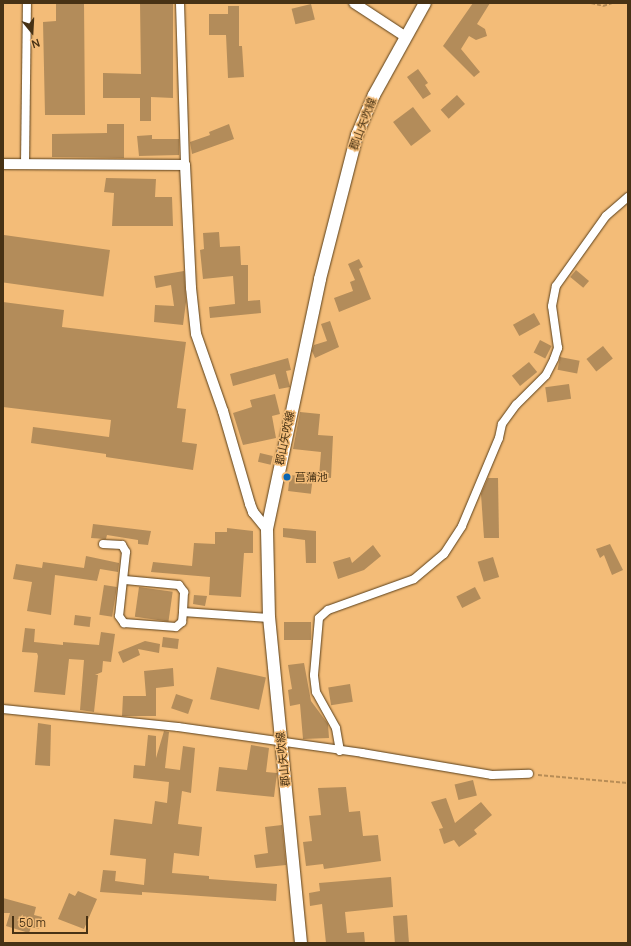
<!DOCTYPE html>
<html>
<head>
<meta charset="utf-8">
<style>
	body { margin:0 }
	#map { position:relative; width:631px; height:946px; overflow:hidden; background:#f3bc78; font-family:Manrope,"Noto Sans JP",sans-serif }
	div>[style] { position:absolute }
	.building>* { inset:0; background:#b38c5a; transform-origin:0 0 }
	.path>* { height:2px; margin-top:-1px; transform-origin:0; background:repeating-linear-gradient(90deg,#b88d56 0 4px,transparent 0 6px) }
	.roads { filter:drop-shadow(0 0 1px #593e19) drop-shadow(0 0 1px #593e19) }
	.minor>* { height:8px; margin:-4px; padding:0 4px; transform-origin:4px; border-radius:4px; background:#fff }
	.tertiary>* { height:10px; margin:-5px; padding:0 5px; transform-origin:5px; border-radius:5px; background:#fff }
	.primary>* { height:12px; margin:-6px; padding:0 6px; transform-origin:6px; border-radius:6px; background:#fff }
	.dots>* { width:11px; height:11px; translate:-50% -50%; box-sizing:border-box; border:2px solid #f3bc78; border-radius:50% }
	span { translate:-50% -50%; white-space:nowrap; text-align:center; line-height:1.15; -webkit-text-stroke:3px #f3bc78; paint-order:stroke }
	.street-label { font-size:11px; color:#473215 }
	.poi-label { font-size:11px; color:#473215 }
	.left { translate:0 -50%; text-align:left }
	.frame { position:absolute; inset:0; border:4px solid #473215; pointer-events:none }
	.north { position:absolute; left:12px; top:12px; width:40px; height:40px; -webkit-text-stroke:3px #f3bc78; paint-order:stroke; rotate:162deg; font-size:11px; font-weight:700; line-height:16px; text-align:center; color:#473215 }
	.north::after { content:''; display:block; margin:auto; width:14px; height:18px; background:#473215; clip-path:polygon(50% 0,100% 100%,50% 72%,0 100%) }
	.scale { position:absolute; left:12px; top:916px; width:76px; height:18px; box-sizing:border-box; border:2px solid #473215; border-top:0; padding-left:5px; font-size:12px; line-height:14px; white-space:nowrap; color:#473215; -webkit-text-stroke:3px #f3bc78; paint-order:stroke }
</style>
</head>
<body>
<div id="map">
	<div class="building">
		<i style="clip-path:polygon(56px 3px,84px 3px,85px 115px,45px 115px,43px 22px,56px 21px)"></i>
		<i style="clip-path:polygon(140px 3px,173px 3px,173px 98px,151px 97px,151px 121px,140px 121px,140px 98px,103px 98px,103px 73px,141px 74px)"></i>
		<i style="clip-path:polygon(473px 3px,490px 3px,477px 24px,485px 29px,487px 36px,476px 40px,469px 36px,461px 49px,480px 72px,474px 77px,443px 46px)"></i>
		<i style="left:311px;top:4px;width:16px;height:20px;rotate:76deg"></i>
		<i style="clip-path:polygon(228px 6px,239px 6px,239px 46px,242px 46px,244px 77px,228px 78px,226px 35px,209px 35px,209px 14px,228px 14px)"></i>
		<i style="clip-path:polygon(418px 69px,428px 83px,425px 85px,431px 94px,423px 99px,407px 77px)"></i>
		<i style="left:457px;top:95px;width:12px;height:22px;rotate:48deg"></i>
		<i style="left:413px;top:107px;width:30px;height:25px;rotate:53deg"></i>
		<i style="clip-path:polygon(107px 124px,124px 124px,124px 158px,52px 157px,52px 134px,107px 133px)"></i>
		<i style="clip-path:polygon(229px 124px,234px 139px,192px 154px,190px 142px,210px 135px,209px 132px)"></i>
		<i style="clip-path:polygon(152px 135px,152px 139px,179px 139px,179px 155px,139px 156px,137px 136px)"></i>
		<i style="clip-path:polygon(106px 178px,156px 179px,155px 197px,172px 197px,173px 226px,112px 226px,114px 193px,104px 192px)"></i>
		<i style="clip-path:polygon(219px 232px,220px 247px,240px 246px,241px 265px,248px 265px,248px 301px,260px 300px,261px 313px,210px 318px,209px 307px,235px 304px,233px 276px,203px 279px,200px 250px,204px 249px,203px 233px)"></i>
		<i style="left:4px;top:235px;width:107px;height:47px;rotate:8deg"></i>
		<i style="clip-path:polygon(359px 259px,363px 267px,359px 269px,371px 299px,339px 312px,334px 298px,353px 291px,350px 282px,355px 280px,348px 264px)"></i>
		<i style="left:576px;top:270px;width:17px;height:9px;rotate:40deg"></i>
		<i style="clip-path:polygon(184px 271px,186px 302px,183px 325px,154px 322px,155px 305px,174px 306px,171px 285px,156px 288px,154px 276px)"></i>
		<i style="clip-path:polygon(3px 302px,64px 310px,62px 327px,186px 342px,177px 408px,186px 409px,182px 442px,197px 444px,193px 470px,106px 457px,106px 454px,31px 443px,33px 427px,109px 437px,111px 420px,3px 407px)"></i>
		<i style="left:534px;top:313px;width:13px;height:24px;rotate:61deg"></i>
		<i style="clip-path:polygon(330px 321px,339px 347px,315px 358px,312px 351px,314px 345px,327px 341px,321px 324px)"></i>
		<i style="left:540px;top:340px;width:13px;height:14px;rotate:27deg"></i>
		<i style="left:603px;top:346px;width:16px;height:21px;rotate:52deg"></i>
		<i style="left:560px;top:357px;width:20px;height:13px;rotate:11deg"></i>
		<i style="clip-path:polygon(288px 358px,291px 370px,286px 371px,290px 387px,279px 389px,275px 374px,233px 386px,230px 374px)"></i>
		<i style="left:529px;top:362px;width:13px;height:22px;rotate:51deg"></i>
		<i style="left:569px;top:384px;width:15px;height:24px;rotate:82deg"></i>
		<i style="clip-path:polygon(275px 394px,280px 414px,272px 416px,276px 438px,243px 445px,233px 413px,252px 407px,250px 400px)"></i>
		<i style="clip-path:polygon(300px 412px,320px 414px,318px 435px,333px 436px,331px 478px,319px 477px,321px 452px,293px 449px)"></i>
		<i style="left:260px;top:453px;width:13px;height:9px;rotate:13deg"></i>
		<i style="left:290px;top:475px;width:23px;height:16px;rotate:7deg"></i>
		<i style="clip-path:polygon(488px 478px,498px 478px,499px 538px,484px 538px,481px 494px)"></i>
		<i style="clip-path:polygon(93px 524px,151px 531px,148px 545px,138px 544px,138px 540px,107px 535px,106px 539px,91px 538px)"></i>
		<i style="clip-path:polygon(227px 528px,253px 531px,253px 553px,244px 553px,241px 597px,209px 595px,210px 577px,151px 572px,153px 562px,192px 566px,194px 543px,215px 544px,215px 532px,227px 532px)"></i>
		<i style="clip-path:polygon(283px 528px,316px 531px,316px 563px,306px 563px,305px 540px,283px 537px)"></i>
		<i style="clip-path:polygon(610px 544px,623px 570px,612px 575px,604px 555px,600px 558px,596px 549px)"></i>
		<i style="clip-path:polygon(373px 545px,381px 556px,364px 570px,338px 579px,333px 562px,350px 557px,352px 563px)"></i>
		<i style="clip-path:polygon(86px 556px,119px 563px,118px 572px,100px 569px,97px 581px,55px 575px,51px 615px,27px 611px,32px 582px,13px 579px,16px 564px,42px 568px,43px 562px,84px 568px)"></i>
		<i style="left:493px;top:557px;width:21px;height:16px;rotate:73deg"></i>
		<i style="left:104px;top:585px;width:13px;height:30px;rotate:9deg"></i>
		<i style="left:139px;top:587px;width:34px;height:30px;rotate:8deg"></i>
		<i style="left:475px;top:587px;width:13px;height:21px;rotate:63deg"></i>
		<i style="clip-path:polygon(194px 595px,207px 596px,205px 606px,193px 604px)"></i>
		<i style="left:75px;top:615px;width:16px;height:10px;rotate:7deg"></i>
		<i style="left:311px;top:622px;width:18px;height:27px;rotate:90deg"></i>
		<i style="clip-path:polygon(25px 628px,35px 629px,34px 642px,63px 645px,63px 642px,99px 645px,101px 632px,115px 634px,111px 662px,103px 661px,102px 672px,95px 675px,98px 675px,94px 712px,80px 710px,84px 660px,69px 659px,65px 695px,34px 692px,38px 656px,37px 653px,22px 652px)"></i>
		<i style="left:163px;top:637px;width:16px;height:10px;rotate:7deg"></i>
		<i style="clip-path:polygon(145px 641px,160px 644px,159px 653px,138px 649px,140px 655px,123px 663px,118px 652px)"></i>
		<i style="clip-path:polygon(304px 663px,311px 701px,328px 724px,329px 738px,303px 739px,300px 704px,290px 706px,288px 690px,292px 689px,288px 665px)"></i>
		<i style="left:217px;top:667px;width:50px;height:33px;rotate:12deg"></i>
		<i style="clip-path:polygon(173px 668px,174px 686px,156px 688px,156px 716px,122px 716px,123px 696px,146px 696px,144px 671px)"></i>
		<i style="left:350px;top:684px;width:18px;height:22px;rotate:81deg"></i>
		<i style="left:176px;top:694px;width:18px;height:15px;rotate:19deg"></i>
		<i style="clip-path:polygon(38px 723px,51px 725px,50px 766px,35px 765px)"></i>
		<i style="clip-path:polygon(164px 731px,169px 732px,165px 768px,180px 770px,183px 746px,195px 748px,191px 793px,182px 791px,178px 824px,202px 827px,199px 856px,174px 853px,172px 873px,209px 876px,209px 879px,277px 884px,276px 901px,142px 892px,142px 895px,100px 892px,103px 870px,116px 871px,115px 881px,144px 885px,146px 859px,110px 855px,114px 819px,152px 824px,155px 801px,167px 803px,169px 782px,133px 778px,134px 765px,145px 766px,148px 735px,156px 736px,156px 758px)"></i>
		<i style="clip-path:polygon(251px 745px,269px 748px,266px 772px,277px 773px,274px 797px,216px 791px,219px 767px,247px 770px)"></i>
		<i style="left:473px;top:780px;width:16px;height:19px;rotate:76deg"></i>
		<i style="clip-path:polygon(346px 787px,349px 812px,360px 811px,363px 836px,378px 835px,381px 861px,324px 869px,323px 864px,306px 866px,303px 842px,312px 841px,309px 816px,321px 815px,318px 788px)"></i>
		<i style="clip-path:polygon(446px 798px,455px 823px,481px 802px,492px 815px,474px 830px,477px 834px,459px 847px,454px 840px,444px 844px,439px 829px,443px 828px,431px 802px)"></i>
		<i style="clip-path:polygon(282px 825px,286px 865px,256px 868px,254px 855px,268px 853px,265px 827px)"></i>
		<i style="clip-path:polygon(391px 877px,393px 907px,345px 912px,347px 933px,364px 932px,365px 943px,326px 943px,322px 904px,310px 906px,309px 893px,320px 891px,319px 883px)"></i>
		<i style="clip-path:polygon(78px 891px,97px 899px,84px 929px,58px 919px,69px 893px,75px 896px)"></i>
		<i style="clip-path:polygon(3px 898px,36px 907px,34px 915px,42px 917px,39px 929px,31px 927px,29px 933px,6px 926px,10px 913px,3px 913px)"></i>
		<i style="left:407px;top:915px;width:27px;height:14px;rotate:86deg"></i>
	</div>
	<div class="path">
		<i style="left:591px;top:3px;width:12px;rotate:14deg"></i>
		<i style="left:603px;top:6px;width:9px;rotate:-18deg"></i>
		<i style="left:538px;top:775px;width:90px;rotate:5.1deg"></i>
	</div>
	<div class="roads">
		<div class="minor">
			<i style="left:180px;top:3px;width:162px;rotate:88.2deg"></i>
			<i style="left:25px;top:164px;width:161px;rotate:-89.3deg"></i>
			<i style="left:103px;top:544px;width:19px;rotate:3deg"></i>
			<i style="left:122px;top:545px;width:8px;rotate:60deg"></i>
			<i style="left:126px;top:552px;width:64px;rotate:96.2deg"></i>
			<i style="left:119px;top:616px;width:9px;rotate:54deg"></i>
			<i style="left:124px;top:623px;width:52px;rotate:4.4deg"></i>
			<i style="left:176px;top:627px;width:8px;rotate:-40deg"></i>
			<i style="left:182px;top:622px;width:10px;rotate:-84deg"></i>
			<i style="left:125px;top:580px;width:54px;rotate:5.3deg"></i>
			<i style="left:179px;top:585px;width:9px;rotate:54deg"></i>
			<i style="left:184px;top:592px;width:20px;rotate:93deg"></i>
			<i style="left:183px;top:612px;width:86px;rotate:4deg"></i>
			<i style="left:3px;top:709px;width:176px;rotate:5.9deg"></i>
			<i style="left:178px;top:727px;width:186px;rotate:8deg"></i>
			<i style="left:362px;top:753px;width:132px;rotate:9.6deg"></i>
			<i style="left:492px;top:775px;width:37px;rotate:-2deg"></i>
			<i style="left:340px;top:751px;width:23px;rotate:-100deg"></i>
			<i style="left:336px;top:728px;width:41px;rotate:-119.1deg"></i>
			<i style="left:316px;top:692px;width:17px;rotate:-97deg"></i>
			<i style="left:314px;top:675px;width:57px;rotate:-85deg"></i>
			<i style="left:319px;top:618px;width:12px;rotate:-42deg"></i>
			<i style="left:328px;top:610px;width:91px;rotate:-19.8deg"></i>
			<i style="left:414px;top:579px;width:39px;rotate:-40deg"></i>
			<i style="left:444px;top:554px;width:33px;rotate:-57deg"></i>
			<i style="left:462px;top:526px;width:95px;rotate:-67.2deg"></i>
			<i style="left:499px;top:438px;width:14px;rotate:-78deg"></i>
			<i style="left:502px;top:424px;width:24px;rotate:-54deg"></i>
			<i style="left:516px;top:405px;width:42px;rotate:-45deg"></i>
			<i style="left:546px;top:375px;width:18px;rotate:-63deg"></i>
			<i style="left:554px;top:359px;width:12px;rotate:-70deg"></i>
			<i style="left:558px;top:348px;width:42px;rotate:-98.1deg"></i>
			<i style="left:552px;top:306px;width:20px;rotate:-79deg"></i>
			<i style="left:556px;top:286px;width:86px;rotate:-54.5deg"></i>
			<i style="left:606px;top:216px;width:29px;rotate:-41deg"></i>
		</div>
		<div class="tertiary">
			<i style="left:354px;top:3px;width:62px;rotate:33.2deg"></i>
			<i style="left:3px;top:164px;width:182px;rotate:0.3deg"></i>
			<i style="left:185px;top:165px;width:123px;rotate:87.2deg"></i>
			<i style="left:191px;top:288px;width:46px;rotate:83.8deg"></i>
			<i style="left:196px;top:334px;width:82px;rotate:70.7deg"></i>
			<i style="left:223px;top:411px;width:97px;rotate:73.8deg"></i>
			<i style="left:250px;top:504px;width:9px;rotate:69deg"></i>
			<i style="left:253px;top:512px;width:22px;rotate:51deg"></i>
		</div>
		<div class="primary">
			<i style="left:301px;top:943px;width:327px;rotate:-95.6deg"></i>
			<i style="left:269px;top:618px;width:89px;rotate:-91.3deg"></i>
			<i style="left:267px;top:529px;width:256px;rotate:-78deg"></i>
			<i style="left:320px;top:279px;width:149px;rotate:-75.6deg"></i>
			<i style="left:357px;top:135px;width:43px;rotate:-67deg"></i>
			<i style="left:374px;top:95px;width:105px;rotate:-61deg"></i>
		</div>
	</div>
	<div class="dots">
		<i style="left:287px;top:477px;background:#0b65b2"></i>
	</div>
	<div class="street-label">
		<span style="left:363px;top:124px;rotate:-69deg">郡山矢吹線</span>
		<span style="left:285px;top:438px;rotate:-78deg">郡山矢吹線</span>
		<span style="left:283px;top:759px;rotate:-96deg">郡山矢吹線</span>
	</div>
	<div class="poi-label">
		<span class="left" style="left:295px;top:477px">菖蒲池</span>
	</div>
	<div class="frame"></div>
	<div class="north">N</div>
	<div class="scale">50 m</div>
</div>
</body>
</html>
